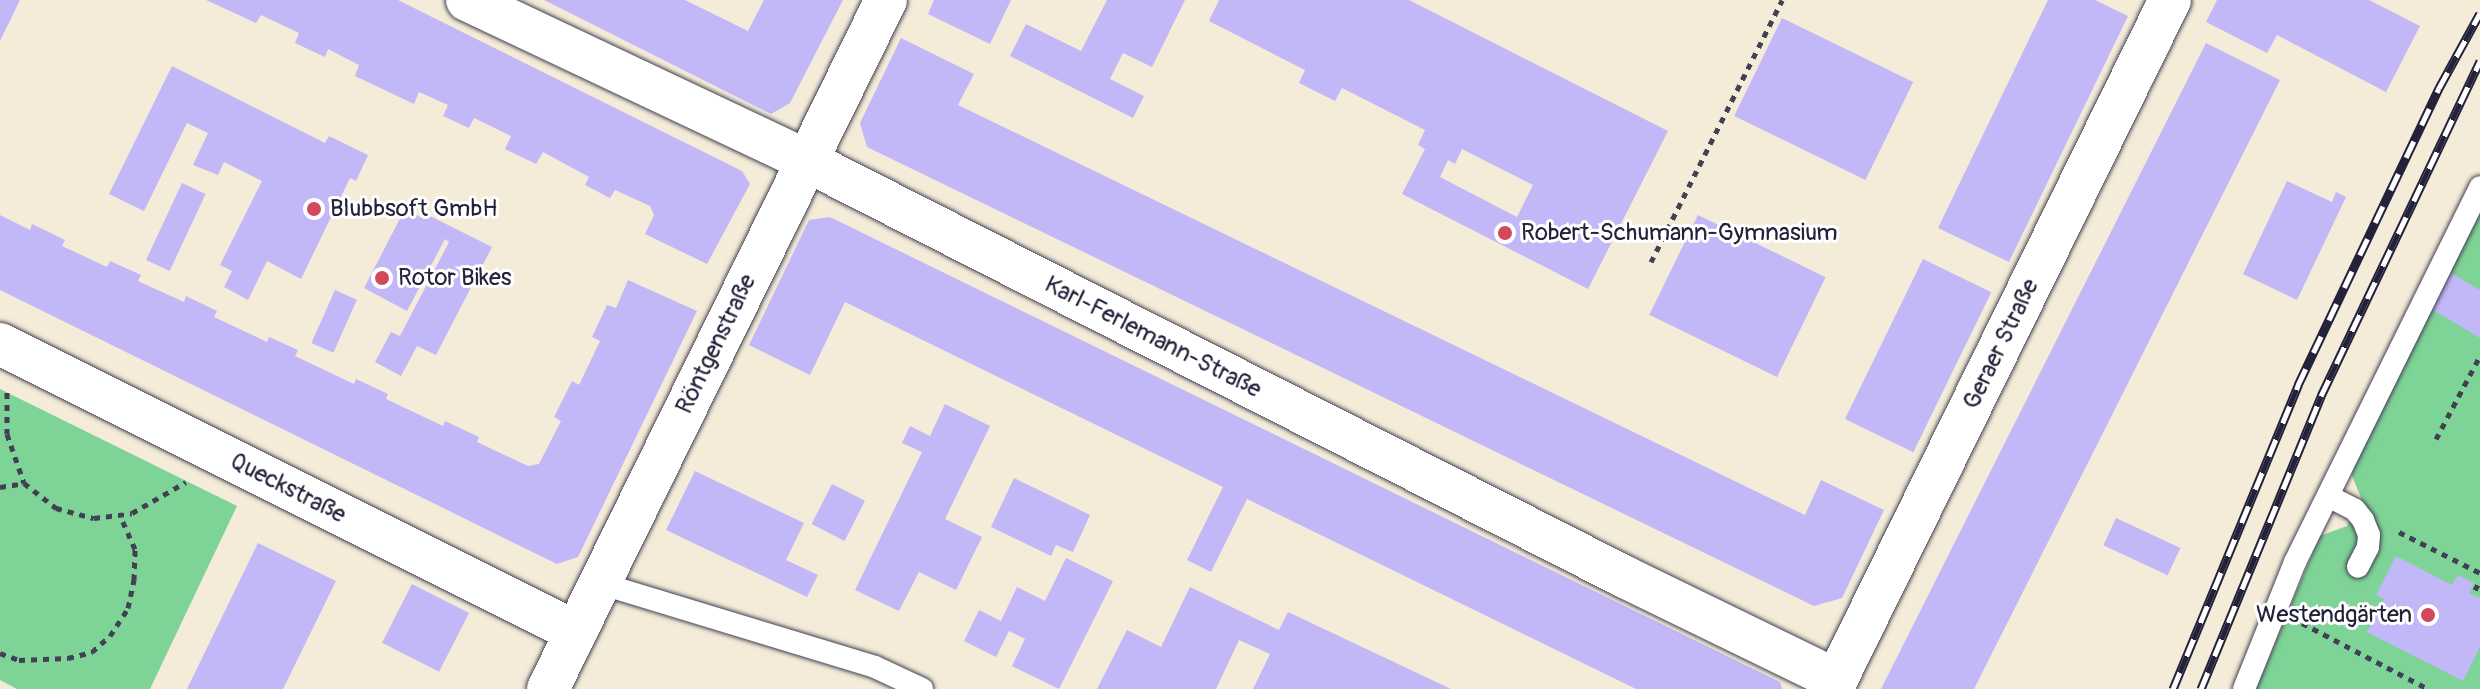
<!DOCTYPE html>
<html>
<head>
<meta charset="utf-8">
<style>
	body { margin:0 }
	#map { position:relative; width:2480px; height:689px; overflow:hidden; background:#f4ecd8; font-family:Pangolin,sans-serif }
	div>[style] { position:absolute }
	.green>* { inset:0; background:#7ed396 }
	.building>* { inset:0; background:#c2b7f7; transform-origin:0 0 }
	.path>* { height:5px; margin-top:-2.5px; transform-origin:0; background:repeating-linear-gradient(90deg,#424053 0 6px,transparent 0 12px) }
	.roads { filter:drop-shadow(0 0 2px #424053) drop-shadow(0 0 2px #424053) }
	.lane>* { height:22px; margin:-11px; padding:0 11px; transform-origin:11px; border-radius:11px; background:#fff }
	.street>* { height:42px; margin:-21px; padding:0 21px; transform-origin:21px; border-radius:21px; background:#fff }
	.rail>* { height:9px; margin-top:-4.5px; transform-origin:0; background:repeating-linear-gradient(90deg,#fff 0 18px,#22223b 0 36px); box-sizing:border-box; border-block:2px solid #22223b }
	.dots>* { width:22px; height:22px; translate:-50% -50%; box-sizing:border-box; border:4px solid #fff; border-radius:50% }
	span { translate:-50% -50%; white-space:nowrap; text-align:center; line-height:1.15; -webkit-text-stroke:6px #fff; paint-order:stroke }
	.poi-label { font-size:24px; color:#22223b }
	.left { translate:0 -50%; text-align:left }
	.right { translate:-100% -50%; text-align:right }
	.street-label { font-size:24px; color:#22223b }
</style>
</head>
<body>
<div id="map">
	<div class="green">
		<i style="clip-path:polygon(2480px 201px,2480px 689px,2256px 689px,2320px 536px,2347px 526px,2361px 498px,2349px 468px)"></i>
		<i style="clip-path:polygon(0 389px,237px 506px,150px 689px,17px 689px,0 680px)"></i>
	</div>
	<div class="building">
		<i style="clip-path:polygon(0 0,20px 0,0 41px)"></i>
		<i style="clip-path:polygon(206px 0,398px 0,742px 171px,750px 184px,707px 264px,645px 234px,654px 215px,650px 206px,615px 190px,610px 198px,585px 185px,589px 177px,543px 152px,536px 164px,505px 149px,511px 136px,474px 118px,469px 128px,443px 116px,448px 105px,419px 92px,414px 104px,355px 76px,359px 65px,328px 49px,325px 57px,295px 43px,299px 33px,261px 15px,256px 23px)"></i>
		<i style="clip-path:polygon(544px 0,685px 0,748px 31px,764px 0,843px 0,790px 103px,771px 114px)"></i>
		<i style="clip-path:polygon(934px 0,1011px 0,990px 44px,928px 14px)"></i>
		<i style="clip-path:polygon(1107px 0,1185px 0,1152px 67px,1123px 53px,1110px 79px,1144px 96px,1133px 118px,1010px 56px,1026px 24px,1081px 51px)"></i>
		<i style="clip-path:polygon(evenodd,1219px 0,1409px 0,1668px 131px,1588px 289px,1402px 194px,1425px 149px,1418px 145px,1425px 130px,1342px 88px,1335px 101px,1299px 83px,1305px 70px,1209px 21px,1219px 0,1462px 149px,1533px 185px,1517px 217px,1440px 177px,1448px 160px,1455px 164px,1462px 149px)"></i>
		<i style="clip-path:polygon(2048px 0,2095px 0,2128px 16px,2009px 262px,1938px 228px)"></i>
		<i style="clip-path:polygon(2217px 0,2369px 0,2420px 26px,2386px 92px,2277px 35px,2267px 53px,2206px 22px)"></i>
		<i style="left:1782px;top:18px;width:146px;height:109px;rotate:26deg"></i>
		<i style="clip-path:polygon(901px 38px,974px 74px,958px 105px,1805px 515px,1821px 480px,1884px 510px,1842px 598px,1814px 606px,867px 147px,860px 123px)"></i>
		<i style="clip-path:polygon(2206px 43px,2280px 80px,2110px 419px,1974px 689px,1881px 689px)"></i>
		<i style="clip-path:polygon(172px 66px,325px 143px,329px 136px,368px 155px,356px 181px,350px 178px,301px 279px,267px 261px,248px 300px,224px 287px,232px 271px,220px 265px,262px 181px,224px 162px,218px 175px,193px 165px,208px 133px,187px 123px,144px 211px,109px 194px)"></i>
		<i style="clip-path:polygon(2287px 181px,2332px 202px,2336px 192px,2346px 197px,2297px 300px,2243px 274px)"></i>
		<i style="left:182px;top:183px;width:26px;height:85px;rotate:25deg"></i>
		<i style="clip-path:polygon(405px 209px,424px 219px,426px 214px,492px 247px,436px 355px,417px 346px,401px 376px,375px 362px,391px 332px,400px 336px,449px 242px,445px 239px,407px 311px,364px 288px)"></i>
		<i style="clip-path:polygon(0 215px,30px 230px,32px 224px,65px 240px,62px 246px,107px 267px,110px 261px,141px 275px,138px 281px,184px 302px,186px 296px,217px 311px,214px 317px,267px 342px,269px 337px,298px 350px,295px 356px,354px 384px,356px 379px,388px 394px,386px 399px,443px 426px,445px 421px,479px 437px,477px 442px,528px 466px,539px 464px,561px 421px,554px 417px,572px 381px,579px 385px,600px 341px,592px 337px,607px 305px,616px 308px,628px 280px,697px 311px,578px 557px,557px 564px,0 290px)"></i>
		<i style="left:1698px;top:215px;width:142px;height:111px;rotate:26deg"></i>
		<i style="clip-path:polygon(830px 217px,1780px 682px,1782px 689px,1636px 689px,1247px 499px,1211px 572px,1187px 560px,1223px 487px,845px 302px,810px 375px,749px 345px,809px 220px)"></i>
		<i style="left:1923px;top:259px;width:76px;height:178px;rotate:26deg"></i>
		<i style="clip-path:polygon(2446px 270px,2480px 290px,2480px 338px,2428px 307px)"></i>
		<i style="left:335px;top:290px;width:24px;height:58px;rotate:24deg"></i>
		<i style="clip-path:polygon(945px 404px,990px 426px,945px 519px,982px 537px,956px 590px,919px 572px,899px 611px,855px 590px,922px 452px,902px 443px,910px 426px,930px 436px)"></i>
		<i style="clip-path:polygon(695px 471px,804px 523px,786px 560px,818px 575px,807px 597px,666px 530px)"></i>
		<i style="clip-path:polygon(1014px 478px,1090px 515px,1073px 552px,1056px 545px,1051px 556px,991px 527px)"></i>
		<i style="left:832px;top:484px;width:37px;height:45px;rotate:27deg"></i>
		<i style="left:2116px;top:518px;width:71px;height:30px;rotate:25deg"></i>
		<i style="clip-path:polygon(258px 543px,336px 581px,283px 689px,187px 689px)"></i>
		<i style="clip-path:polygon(2396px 556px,2452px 585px,2458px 575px,2474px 583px,2469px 593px,2480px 598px,2480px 647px,2463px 681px,2367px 632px,2384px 599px,2376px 595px)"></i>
		<i style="clip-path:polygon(1066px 558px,1113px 581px,1059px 689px,1012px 666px,1025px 639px,1009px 631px,996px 657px,964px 641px,979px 610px,1001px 621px,1017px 587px,1045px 601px)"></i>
		<i style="left:412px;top:584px;width:64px;height:66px;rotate:27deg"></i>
		<i style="clip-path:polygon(1190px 587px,1279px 630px,1288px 612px,1451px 689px,1253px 689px,1270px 654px,1239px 640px,1216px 689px,1097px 689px,1127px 630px,1161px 647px)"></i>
	</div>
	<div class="path">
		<i style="left:1651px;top:262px;width:293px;rotate:-63.4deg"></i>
		<i style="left:7px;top:392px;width:42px;rotate:90deg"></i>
		<i style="left:7px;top:434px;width:52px;rotate:70.9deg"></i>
		<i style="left:24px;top:483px;width:41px;rotate:38deg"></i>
		<i style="left:56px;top:508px;width:39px;rotate:15deg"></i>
		<i style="left:94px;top:518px;width:38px;rotate:-7deg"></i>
		<i style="left:132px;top:513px;width:62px;rotate:-29.9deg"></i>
		<i style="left:2436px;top:439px;width:94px;rotate:-62.1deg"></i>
		<i style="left:0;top:487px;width:24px;rotate:-9deg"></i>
		<i style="left:2399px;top:532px;width:91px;rotate:26.8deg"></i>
		<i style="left:2475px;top:590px;width:11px;rotate:-63deg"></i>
		<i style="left:2302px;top:623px;width:142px;rotate:27.6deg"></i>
		<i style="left:0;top:653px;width:20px;rotate:20deg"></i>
		<i style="left:19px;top:660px;width:49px;rotate:-2.3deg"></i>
		<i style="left:68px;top:658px;width:25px;rotate:-14deg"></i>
		<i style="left:92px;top:652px;width:24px;rotate:-42deg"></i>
		<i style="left:110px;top:636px;width:33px;rotate:-57deg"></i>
		<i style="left:128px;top:608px;width:29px;rotate:-78deg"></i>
		<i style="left:134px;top:580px;width:31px;rotate:-88deg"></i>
		<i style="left:135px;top:549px;width:37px;rotate:-114deg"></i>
	</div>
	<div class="roads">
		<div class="lane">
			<i style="left:2328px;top:496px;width:30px;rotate:27deg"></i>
			<i style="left:2355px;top:510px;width:13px;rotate:51deg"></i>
			<i style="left:2363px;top:520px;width:16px;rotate:68deg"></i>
			<i style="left:2369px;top:535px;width:12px;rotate:95deg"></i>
			<i style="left:2368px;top:547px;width:22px;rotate:117deg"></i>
			<i style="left:599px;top:583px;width:288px;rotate:16.9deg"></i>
			<i style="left:875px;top:667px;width:52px;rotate:25.1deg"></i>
			<i style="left:2244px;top:689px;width:137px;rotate:-68.1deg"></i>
			<i style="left:2295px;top:562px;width:418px;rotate:-63.7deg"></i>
		</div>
		<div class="street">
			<i style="left:467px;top:0;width:374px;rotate:25.3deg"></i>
			<i style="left:805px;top:160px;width:920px;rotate:26.96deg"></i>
			<i style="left:1625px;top:577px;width:235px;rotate:26deg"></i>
			<i style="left:0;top:344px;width:644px;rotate:26.57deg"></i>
			<i style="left:548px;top:689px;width:767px;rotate:-63.87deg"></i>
			<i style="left:1832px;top:689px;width:767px;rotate:-63.87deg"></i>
		</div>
	</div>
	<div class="rail">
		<i style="left:2173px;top:689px;width:329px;rotate:-67.6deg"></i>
		<i style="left:2298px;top:385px;width:329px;rotate:-64.6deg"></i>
		<i style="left:2439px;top:88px;width:85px;rotate:-61.3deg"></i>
		<i style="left:2201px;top:689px;width:317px;rotate:-67.7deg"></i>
		<i style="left:2321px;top:396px;width:371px;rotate:-64.6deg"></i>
	</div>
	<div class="dots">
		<i style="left:314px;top:209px;background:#d1495b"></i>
		<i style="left:1505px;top:233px;background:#d1495b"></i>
		<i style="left:382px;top:278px;background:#d1495b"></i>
		<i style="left:2428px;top:615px;background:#d1495b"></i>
	</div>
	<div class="poi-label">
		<span class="left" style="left:330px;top:209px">Blubbsoft GmbH</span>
		<span class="left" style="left:1521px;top:233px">Robert-Schumann-Gymnasium</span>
		<span class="left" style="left:398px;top:278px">Rotor Bikes</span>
		<span class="right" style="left:2412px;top:615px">Westendgärten</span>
	</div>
	<div class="street-label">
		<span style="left:1153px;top:337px;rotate:27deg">Karl-Ferlemann-Straße</span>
		<span style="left:716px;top:344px;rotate:-64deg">Röntgenstraße</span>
		<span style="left:2001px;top:344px;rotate:-64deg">Geraer Straße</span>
		<span style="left:288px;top:488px;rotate:27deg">Queckstraße</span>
	</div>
</div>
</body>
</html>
